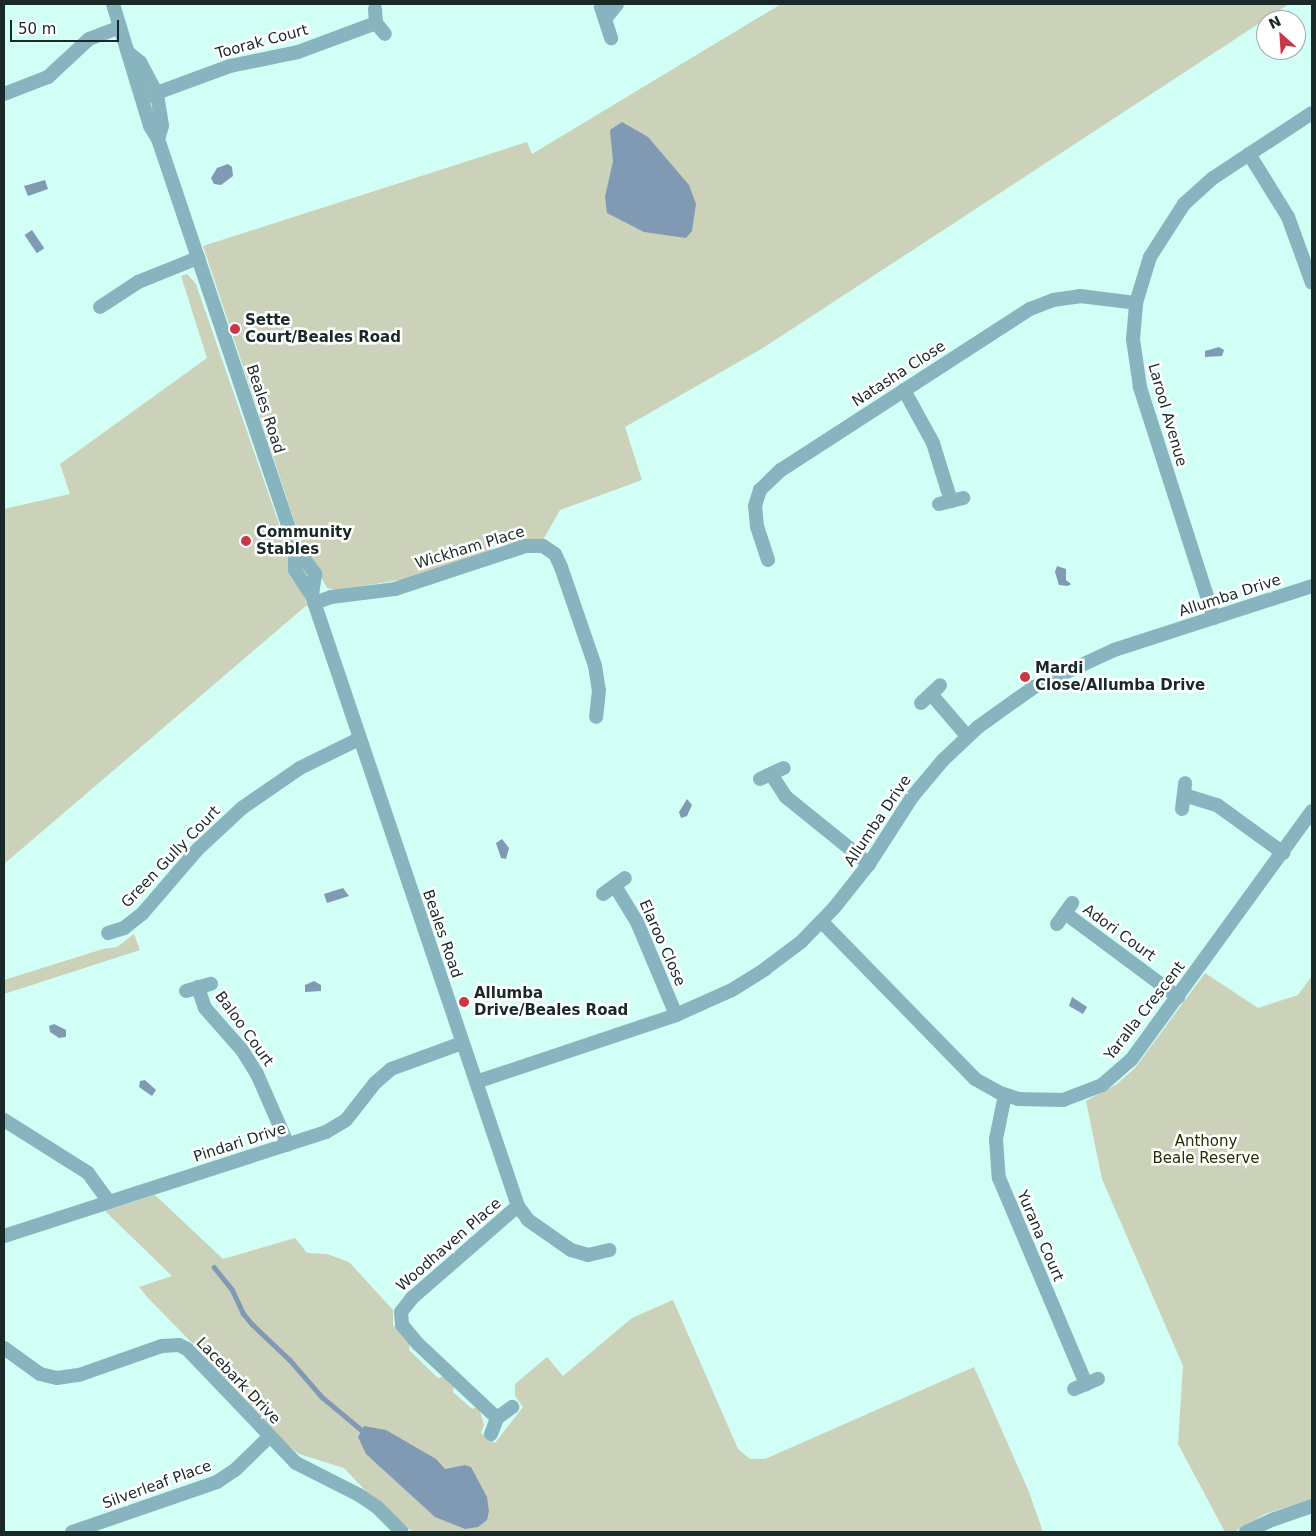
<!DOCTYPE html>
<html>
<head>
<meta charset="utf-8">
<style>
	body { margin:0 }
	#map { position:relative; width:1316px; height:1536px; overflow:hidden; background:#d1fef5; font-family:"DejaVu Sans",sans-serif }
	div>[style] { position:absolute }
	.green>* { inset:0; background:#ccd1ba }
	.water>* { inset:0; background:#809ab4; transform-origin:0 0 }
	.stream>* { height:4.5px; margin:-2.25px; padding:0 2.25px; transform-origin:2.25px; border-radius:2.25px; background:#809ab4 }
	.minor>* { height:14px; margin:-7px; padding:0 7px; transform-origin:7px; border-radius:7px; background:#88b4bf }
	.dots>* { width:14px; height:14px; translate:-50% -50%; box-sizing:border-box; border:2px solid #fff; border-radius:50% }
	span { translate:-50% -50%; white-space:nowrap; text-align:center; line-height:1.15; -webkit-text-stroke:5px #fff; paint-order:stroke }
	.street-label { font-size:15px; color:#182927 }
	.poi-label { font-size:15px; color:#182927; font-weight:700 }
	.left { translate:0 -50%; text-align:left }
	.park-label { font-size:15px; color:#282e03 }
	.frame { position:absolute; inset:0; border:5px solid #182927; pointer-events:none }
	.north { position:absolute; left:1256px; top:10px; width:50px; height:50px; box-sizing:border-box; background:#fff; border:1px solid #a3a9a9; border-radius:50%; rotate:334deg; font-size:14px; font-weight:700; line-height:20px; text-align:center; color:#182927 }
	.north::after { content:''; display:block; margin:auto; width:18px; height:22px; background:#c83846; clip-path:polygon(50% 0,100% 100%,50% 72%,0 100%) }
	.scale { position:absolute; left:10px; top:20px; width:109px; height:22px; box-sizing:border-box; border:2px solid #182927; border-top:0; padding-left:6px; font-size:15px; line-height:18px; white-space:nowrap; color:#182927; -webkit-text-stroke:4px #fff; paint-order:stroke }
</style>
</head>
<body>
<div id="map">
	<div class="green">
		<i style="clip-path:polygon(781px 4px,1289px 4px,763px 348px,625px 427px,642px 480px,560px 510px,543px 540px,531px 539px,508px 546px,504px 536px,488px 541px,491px 551px,406px 579px,336px 590px,327px 588px,302px 544px,203px 246px,527px 142px,532px 154px)"></i>
		<i style="clip-path:polygon(187px 274px,196px 284px,307px 605px,4px 864px,4px 509px,70px 494px,60px 464px,207px 358px,181px 276px)"></i>
		<i style="clip-path:polygon(134px 934px,140px 950px,4px 994px,4px 980px,103px 949px,117px 947px)"></i>
		<i style="clip-path:polygon(1205px 973px,1258px 1008px,1298px 995px,1312px 976px,1312px 1499px,1265px 1514px,1234px 1532px,1225px 1532px,1178px 1444px,1183px 1366px,1102px 1179px,1086px 1101px,1117px 1084px,1135px 1068px)"></i>
		<i style="clip-path:polygon(155px 1195px,223px 1259px,295px 1238px,307px 1253px,327px 1254px,349px 1262px,393px 1310px,393px 1325px,410px 1344px,409px 1350px,438px 1378px,444px 1376px,454px 1386px,453px 1392px,472px 1409px,477px 1407px,480px 1411px,484px 1425px,481px 1433px,495px 1443px,523px 1407px,515px 1396px,515px 1384px,547px 1357px,563px 1376px,632px 1318px,673px 1300px,738px 1449px,750px 1459px,765px 1459px,974px 1367px,1029px 1492px,1043px 1532px,413px 1532px,382px 1508px,344px 1468px,299px 1454px,254px 1417px,194px 1345px,149px 1299px,139px 1287px,172px 1276px,105px 1211px)"></i>
	</div>
	<div class="water">
		<i style="clip-path:polygon(622px 122px,648px 137px,689px 185px,696px 204px,692px 231px,686px 238px,644px 232px,607px 213px,605px 197px,613px 161px,610px 130px)"></i>
		<i style="clip-path:polygon(228px 164px,232px 167px,233px 176px,221px 185px,214px 184px,211px 178px,217px 168px)"></i>
		<i style="clip-path:polygon(45px 180px,48px 189px,28px 196px,24px 186px)"></i>
		<i style="left:32px;top:230px;width:22px;height:9px;rotate:56deg"></i>
		<i style="clip-path:polygon(1219px 347px,1224px 350px,1222px 356px,1205px 357px,1205px 351px)"></i>
		<i style="clip-path:polygon(1057px 566px,1066px 569px,1066px 580px,1071px 584px,1068px 586px,1059px 585px,1055px 572px)"></i>
		<i style="clip-path:polygon(687px 799px,692px 805px,687px 816px,681px 818px,679px 812px)"></i>
		<i style="clip-path:polygon(502px 839px,509px 848px,506px 859px,501px 858px,496px 843px)"></i>
		<i style="clip-path:polygon(343px 888px,349px 896px,327px 903px,324px 894px)"></i>
		<i style="clip-path:polygon(314px 981px,321px 985px,321px 991px,305px 992px,305px 985px)"></i>
		<i style="clip-path:polygon(1072px 997px,1087px 1007px,1083px 1014px,1069px 1006px)"></i>
		<i style="clip-path:polygon(54px 1024px,66px 1030px,66px 1037px,59px 1038px,50px 1032px,49px 1026px)"></i>
		<i style="clip-path:polygon(145px 1080px,156px 1090px,152px 1096px,139px 1087px,140px 1081px)"></i>
		<i style="clip-path:polygon(364px 1426px,386px 1430px,436px 1459px,445px 1469px,465px 1465px,471px 1467px,487px 1497px,489px 1511px,487px 1520px,478px 1527px,465px 1529px,435px 1517px,366px 1454px,358px 1437px)"></i>
	</div>
	<div class="stream">
		<i style="left:214px;top:1267px;width:28px;rotate:51deg"></i>
		<i style="left:232px;top:1289px;width:26px;rotate:65deg"></i>
		<i style="left:243px;top:1313px;width:14px;rotate:51deg"></i>
		<i style="left:252px;top:1324px;width:52px;rotate:43.5deg"></i>
		<i style="left:290px;top:1360px;width:49px;rotate:49.1deg"></i>
		<i style="left:322px;top:1397px;width:55px;rotate:39.8deg"></i>
	</div>
	<div class="minor">
		<i style="left:113px;top:4px;width:127px;rotate:73.1deg"></i>
		<i style="left:150px;top:126px;width:15px;rotate:58deg"></i>
		<i style="left:158px;top:139px;width:430px;rotate:71.4deg"></i>
		<i style="left:295px;top:547px;width:34px;rotate:53deg"></i>
		<i style="left:315px;top:574px;width:22px;rotate:98deg"></i>
		<i style="left:601px;top:7px;width:33px;rotate:72deg"></i>
		<i style="left:375px;top:9px;width:14px;rotate:86deg"></i>
		<i style="left:376px;top:23px;width:14px;rotate:51deg"></i>
		<i style="left:605px;top:19px;width:19px;rotate:-51deg"></i>
		<i style="left:130px;top:54px;width:13px;rotate:39deg"></i>
		<i style="left:140px;top:62px;width:36px;rotate:62deg"></i>
		<i style="left:157px;top:94px;width:32px;rotate:81deg"></i>
		<i style="left:162px;top:126px;width:14px;rotate:107deg"></i>
		<i style="left:4px;top:94px;width:47px;rotate:-21.1deg"></i>
		<i style="left:48px;top:77px;width:56px;rotate:-42.8deg"></i>
		<i style="left:89px;top:39px;width:33px;rotate:-21deg"></i>
		<i style="left:143px;top:98px;width:93px;rotate:-20.2deg"></i>
		<i style="left:230px;top:66px;width:69px;rotate:-11.6deg"></i>
		<i style="left:298px;top:52px;width:83px;rotate:-20.4deg"></i>
		<i style="left:1249px;top:154px;width:74px;rotate:58.2deg"></i>
		<i style="left:1288px;top:217px;width:70px;rotate:70deg"></i>
		<i style="left:100px;top:307px;width:45px;rotate:-33.3deg"></i>
		<i style="left:138px;top:282px;width:65px;rotate:-21.8deg"></i>
		<i style="left:904px;top:390px;width:60px;rotate:61.3deg"></i>
		<i style="left:933px;top:443px;width:61px;rotate:72.8deg"></i>
		<i style="left:939px;top:504px;width:25px;rotate:-14deg"></i>
		<i style="left:295px;top:547px;width:23px;rotate:90deg"></i>
		<i style="left:295px;top:570px;width:31px;rotate:57deg"></i>
		<i style="left:312px;top:596px;width:644px;rotate:71.34deg"></i>
		<i style="left:518px;top:1206px;width:17px;rotate:54deg"></i>
		<i style="left:528px;top:1220px;width:52px;rotate:34.9deg"></i>
		<i style="left:571px;top:1250px;width:18px;rotate:16deg"></i>
		<i style="left:588px;top:1255px;width:22px;rotate:-13deg"></i>
		<i style="left:768px;top:560px;width:35px;rotate:-108deg"></i>
		<i style="left:757px;top:527px;width:21px;rotate:-95deg"></i>
		<i style="left:755px;top:506px;width:17px;rotate:-73deg"></i>
		<i style="left:760px;top:490px;width:29px;rotate:-44deg"></i>
		<i style="left:781px;top:470px;width:297px;rotate:-32.9deg"></i>
		<i style="left:1030px;top:309px;width:25px;rotate:-21deg"></i>
		<i style="left:1053px;top:300px;width:27px;rotate:-8deg"></i>
		<i style="left:1080px;top:296px;width:56px;rotate:7.1deg"></i>
		<i style="left:314px;top:603px;width:18px;rotate:-19deg"></i>
		<i style="left:331px;top:597px;width:64px;rotate:-7.1deg"></i>
		<i style="left:395px;top:589px;width:138px;rotate:-18.2deg"></i>
		<i style="left:526px;top:546px;width:17px"></i>
		<i style="left:543px;top:546px;width:14px;rotate:34deg"></i>
		<i style="left:555px;top:554px;width:14px;rotate:65deg"></i>
		<i style="left:561px;top:567px;width:105px;rotate:71deg"></i>
		<i style="left:595px;top:666px;width:24px;rotate:81deg"></i>
		<i style="left:599px;top:690px;width:27px;rotate:96deg"></i>
		<i style="left:1214px;top:618px;width:243px;rotate:-107.8deg"></i>
		<i style="left:1140px;top:387px;width:49px;rotate:-98.3deg"></i>
		<i style="left:1133px;top:339px;width:36px;rotate:-85deg"></i>
		<i style="left:1136px;top:303px;width:48px;rotate:-73.1deg"></i>
		<i style="left:1150px;top:257px;width:63px;rotate:-57.3deg"></i>
		<i style="left:1184px;top:204px;width:39px;rotate:-42deg"></i>
		<i style="left:1213px;top:178px;width:118px;rotate:-33.3deg"></i>
		<i style="left:931px;top:694px;width:55px;rotate:49.4deg"></i>
		<i style="left:921px;top:703px;width:26px;rotate:-43deg"></i>
		<i style="left:771px;top:774px;width:27px;rotate:57deg"></i>
		<i style="left:786px;top:797px;width:107px;rotate:38.9deg"></i>
		<i style="left:760px;top:779px;width:26px;rotate:-25deg"></i>
		<i style="left:1184px;top:795px;width:34px;rotate:17deg"></i>
		<i style="left:1217px;top:805px;width:82px;rotate:36deg"></i>
		<i style="left:1182px;top:809px;width:26px;rotate:-83deg"></i>
		<i style="left:615px;top:886px;width:42px;rotate:58.6deg"></i>
		<i style="left:637px;top:922px;width:101px;rotate:67.2deg"></i>
		<i style="left:603px;top:894px;width:27px;rotate:-36deg"></i>
		<i style="left:1065px;top:913px;width:141px;rotate:36.6deg"></i>
		<i style="left:822px;top:922px;width:219px;rotate:45.7deg"></i>
		<i style="left:975px;top:1079px;width:26px;rotate:29deg"></i>
		<i style="left:998px;top:1092px;width:21px;rotate:19deg"></i>
		<i style="left:1018px;top:1099px;width:45px;rotate:1.3deg"></i>
		<i style="left:1063px;top:1100px;width:42px;rotate:-21deg"></i>
		<i style="left:1102px;top:1085px;width:38px;rotate:-41deg"></i>
		<i style="left:1131px;top:1060px;width:308px;rotate:-54deg"></i>
		<i style="left:1057px;top:924px;width:26px;rotate:-54deg"></i>
		<i style="left:108px;top:933px;width:17px;rotate:-17deg"></i>
		<i style="left:124px;top:928px;width:23px;rotate:-38deg"></i>
		<i style="left:142px;top:914px;width:86px;rotate:-49.3deg"></i>
		<i style="left:198px;top:849px;width:60px;rotate:-43deg"></i>
		<i style="left:242px;top:808px;width:70px;rotate:-34.6deg"></i>
		<i style="left:300px;top:768px;width:66px;rotate:-26.2deg"></i>
		<i style="left:198px;top:987px;width:22px;rotate:72deg"></i>
		<i style="left:205px;top:1008px;width:56px;rotate:48.6deg"></i>
		<i style="left:242px;top:1050px;width:28px;rotate:58deg"></i>
		<i style="left:257px;top:1074px;width:77px;rotate:66.4deg"></i>
		<i style="left:186px;top:991px;width:26px;rotate:-16deg"></i>
		<i style="left:476px;top:1082px;width:211px;rotate:-18.5deg"></i>
		<i style="left:676px;top:1015px;width:61px;rotate:-24.1deg"></i>
		<i style="left:732px;top:990px;width:39px;rotate:-32deg"></i>
		<i style="left:765px;top:969px;width:45px;rotate:-36.9deg"></i>
		<i style="left:801px;top:942px;width:47px;rotate:-45.9deg"></i>
		<i style="left:834px;top:908px;width:56px;rotate:-51.5deg"></i>
		<i style="left:869px;top:864px;width:80px;rotate:-57.3deg"></i>
		<i style="left:912px;top:797px;width:48px;rotate:-50deg"></i>
		<i style="left:943px;top:760px;width:48px;rotate:-43.3deg"></i>
		<i style="left:978px;top:727px;width:69px;rotate:-35.5deg"></i>
		<i style="left:1034px;top:687px;width:88px;rotate:-24.8deg"></i>
		<i style="left:1114px;top:650px;width:208px;rotate:-17.9deg"></i>
		<i style="left:1005px;top:1095px;width:45px;rotate:101.6deg"></i>
		<i style="left:996px;top:1139px;width:39px;rotate:86deg"></i>
		<i style="left:999px;top:1178px;width:224px;rotate:67.1deg"></i>
		<i style="left:4px;top:1120px;width:99px;rotate:32.2deg"></i>
		<i style="left:88px;top:1173px;width:36px;rotate:54deg"></i>
		<i style="left:4px;top:1236px;width:338px;rotate:-17.9deg"></i>
		<i style="left:326px;top:1132px;width:23px;rotate:-31deg"></i>
		<i style="left:346px;top:1120px;width:47px;rotate:-51.9deg"></i>
		<i style="left:375px;top:1083px;width:21px;rotate:-41deg"></i>
		<i style="left:391px;top:1069px;width:76px;rotate:-20.1deg"></i>
		<i style="left:4px;top:1348px;width:44px;rotate:35.8deg"></i>
		<i style="left:40px;top:1374px;width:17px;rotate:13deg"></i>
		<i style="left:57px;top:1378px;width:22px;rotate:-8deg"></i>
		<i style="left:79px;top:1375px;width:88px;rotate:-19.3deg"></i>
		<i style="left:162px;top:1346px;width:17px;rotate:-3deg"></i>
		<i style="left:179px;top:1345px;width:9px;rotate:27deg"></i>
		<i style="left:187px;top:1349px;width:158px;rotate:46.3deg"></i>
		<i style="left:296px;top:1463px;width:71px;rotate:26.9deg"></i>
		<i style="left:359px;top:1495px;width:22px;rotate:34deg"></i>
		<i style="left:377px;top:1507px;width:35px;rotate:45deg"></i>
		<i style="left:1074px;top:1389px;width:26px;rotate:-23deg"></i>
		<i style="left:497px;top:1418px;width:108px;rotate:-136.9deg"></i>
		<i style="left:418px;top:1344px;width:25px;rotate:-130deg"></i>
		<i style="left:402px;top:1325px;width:13px;rotate:-94deg"></i>
		<i style="left:401px;top:1312px;width:18px;rotate:-52deg"></i>
		<i style="left:412px;top:1298px;width:140px;rotate:-41deg"></i>
		<i style="left:491px;top:1434px;width:17px;rotate:-69deg"></i>
		<i style="left:497px;top:1418px;width:19px;rotate:-36deg"></i>
		<i style="left:72px;top:1532px;width:153px;rotate:-19deg"></i>
		<i style="left:217px;top:1482px;width:22px;rotate:-34deg"></i>
		<i style="left:235px;top:1470px;width:47px;rotate:-44.1deg"></i>
		<i style="left:1246px;top:1532px;width:29px;rotate:-25deg"></i>
		<i style="left:1272px;top:1520px;width:42px;rotate:-19.3deg"></i>
	</div>
	<div class="dots">
		<i style="left:235px;top:329px;background:#c83846"></i>
		<i style="left:246px;top:541px;background:#c83846"></i>
		<i style="left:1025px;top:677px;background:#c83846"></i>
		<i style="left:464px;top:1002px;background:#c83846"></i>
	</div>
	<div class="street-label">
		<span style="left:262px;top:42px;rotate:-15deg">Toorak Court</span>
		<span style="left:899px;top:374px;rotate:-33deg">Natasha Close</span>
		<span style="left:265px;top:409px;rotate:72deg">Beales Road</span>
		<span style="left:1167px;top:415px;rotate:74deg">Larool Avenue</span>
		<span style="left:470px;top:548px;rotate:-17deg">Wickham Place</span>
		<span style="left:1230px;top:596px;rotate:-18deg">Allumba Drive</span>
		<span style="left:878px;top:821px;rotate:-56deg">Allumba Drive</span>
		<span style="left:171px;top:857px;rotate:-46deg">Green Gully Court</span>
		<span style="left:1119px;top:933px;rotate:36deg">Adori Court</span>
		<span style="left:442px;top:934px;rotate:71deg">Beales Road</span>
		<span style="left:662px;top:943px;rotate:66deg">Elaroo Close</span>
		<span style="left:1145px;top:1011px;rotate:-52deg">Yaralla Crescent</span>
		<span style="left:244px;top:1029px;rotate:54deg">Baloo Court</span>
		<span style="left:240px;top:1143px;rotate:-18deg">Pindari Drive</span>
		<span style="left:1040px;top:1236px;rotate:67deg">Yurana Court</span>
		<span style="left:449px;top:1245px;rotate:-41deg">Woodhaven Place</span>
		<span style="left:238px;top:1381px;rotate:46deg">Lacebark Drive</span>
		<span style="left:157px;top:1485px;rotate:-20deg">Silverleaf Place</span>
	</div>
	<div class="poi-label">
		<span class="left" style="left:245px;top:329px">Sette<br>Court/Beales Road</span>
		<span class="left" style="left:256px;top:541px">Community<br>Stables</span>
		<span class="left" style="left:1035px;top:677px">Mardi<br>Close/Allumba Drive</span>
		<span class="left" style="left:474px;top:1002px">Allumba<br>Drive/Beales Road</span>
	</div>
	<div class="park-label">
		<span style="left:1206px;top:1150px">Anthony<br>Beale Reserve</span>
	</div>
	<div class="frame"></div>
	<div class="north">N</div>
	<div class="scale">50 m</div>
</div>
</body>
</html>
